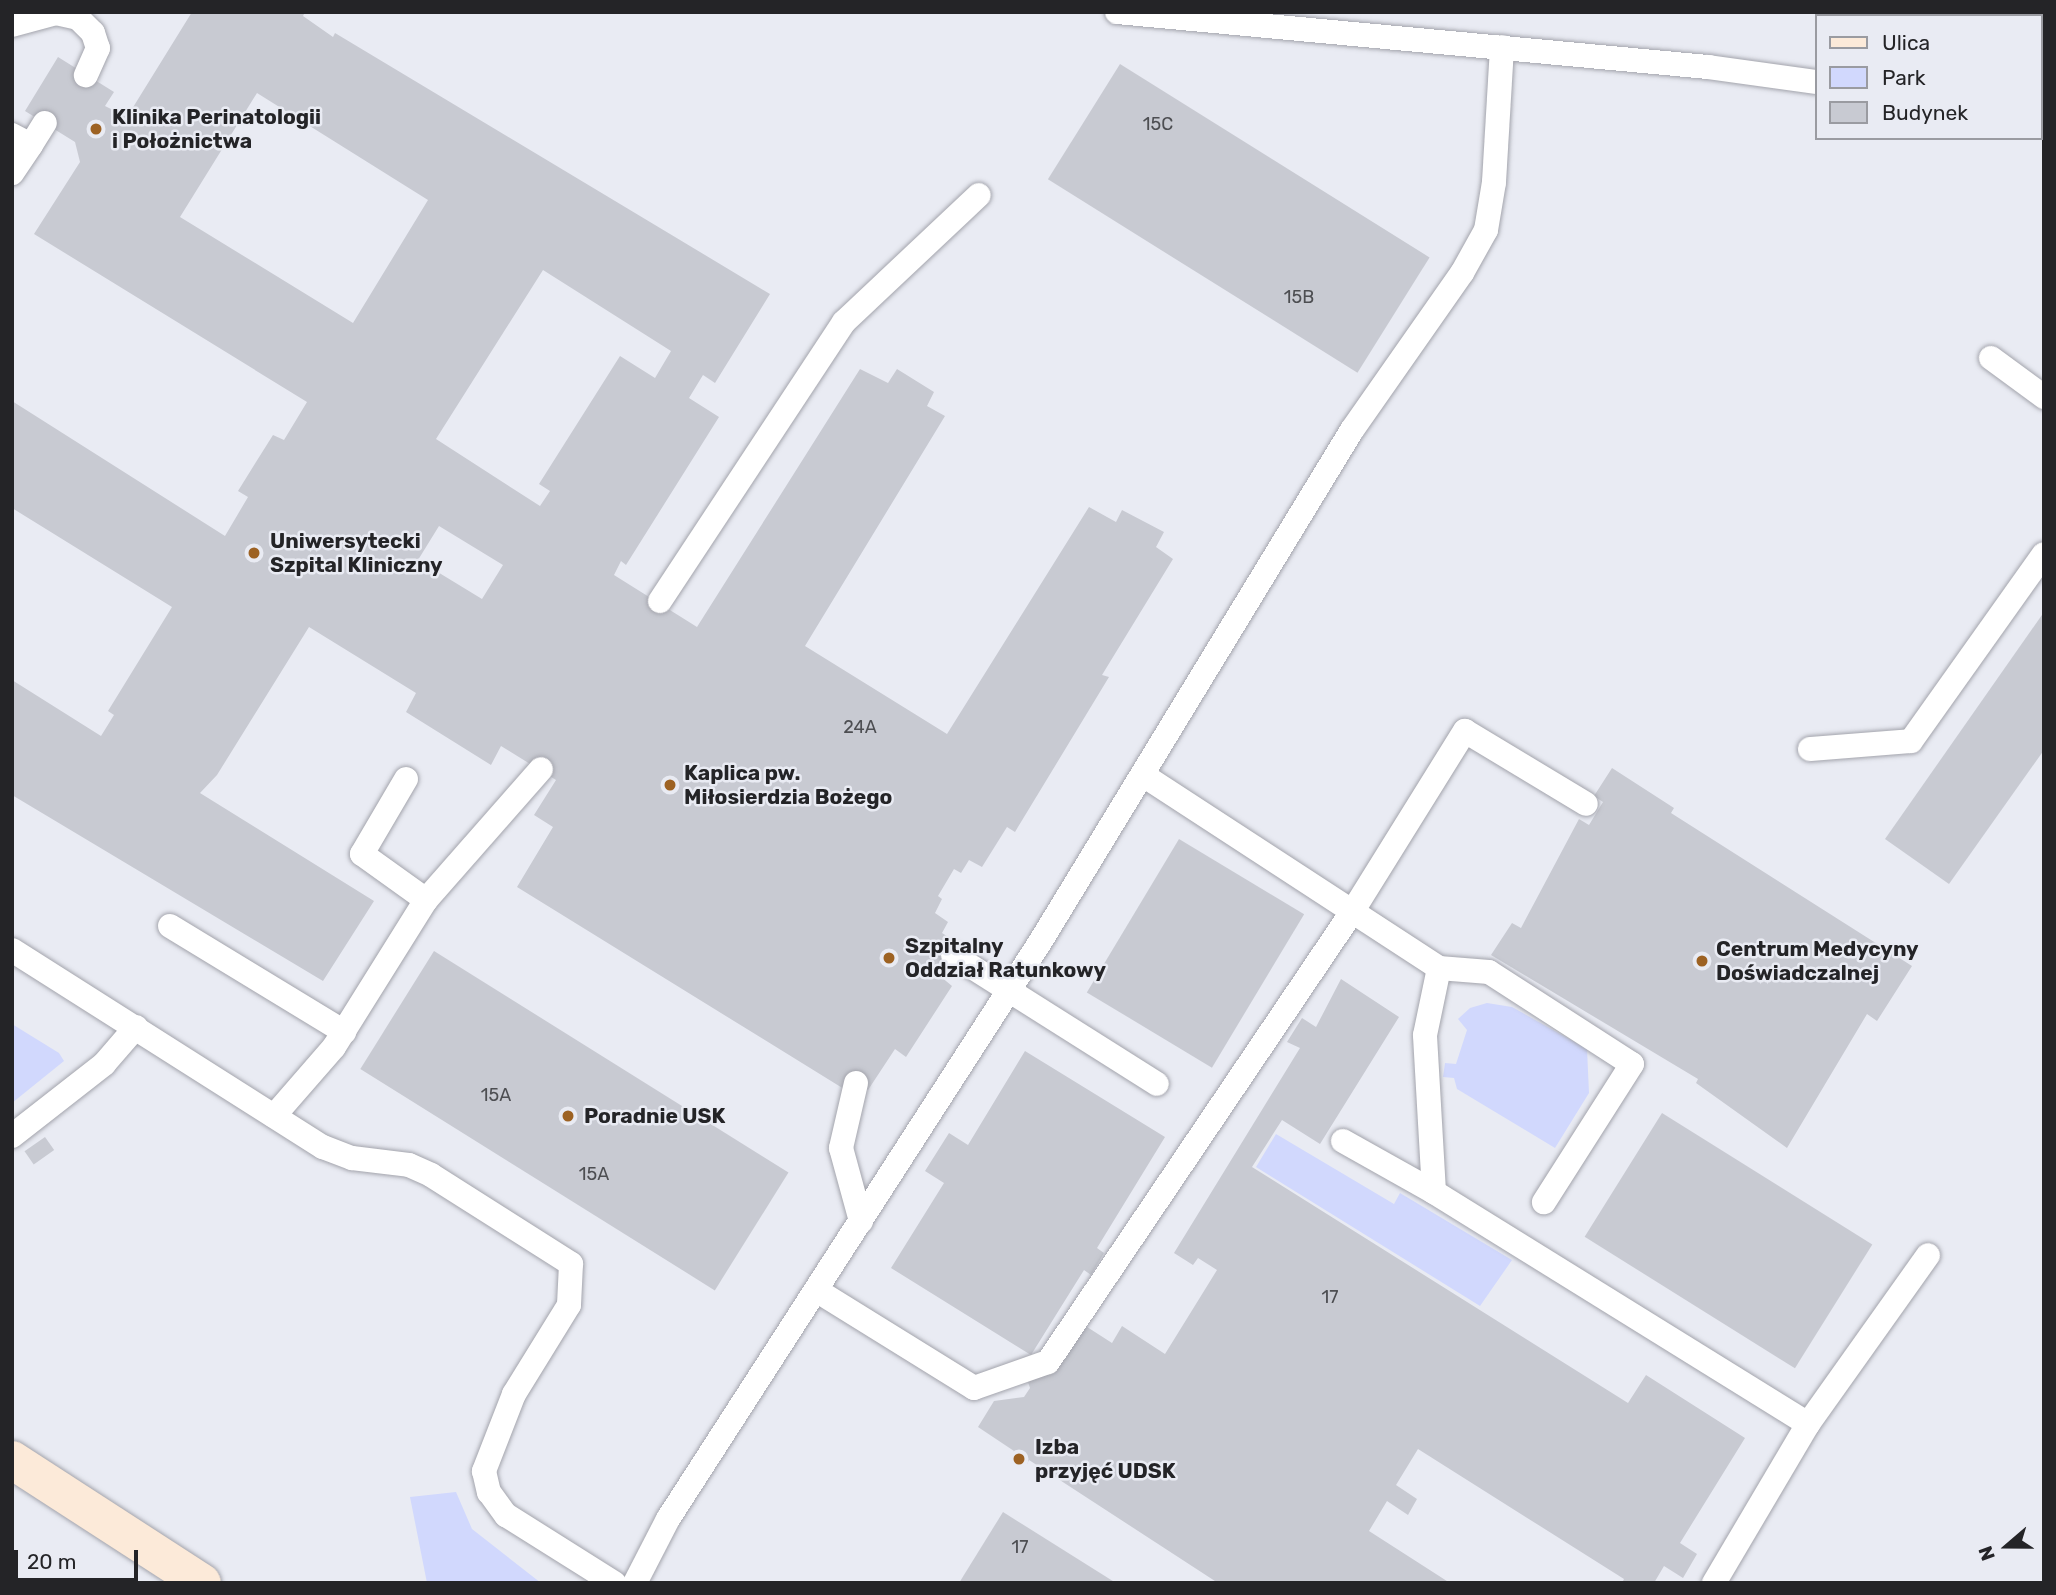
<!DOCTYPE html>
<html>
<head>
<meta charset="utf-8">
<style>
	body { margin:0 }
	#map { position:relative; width:2056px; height:1595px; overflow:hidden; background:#e9ebf3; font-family:Rubik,sans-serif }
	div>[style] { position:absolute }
	.green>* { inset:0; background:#d1d8fd }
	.building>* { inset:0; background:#c8cad2; transform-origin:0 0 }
	.roads { filter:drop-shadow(0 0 2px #a3a4ac) drop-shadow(0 0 2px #a3a4ac) }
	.lane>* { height:24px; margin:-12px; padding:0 12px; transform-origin:12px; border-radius:12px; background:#fff }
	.secondary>* { height:38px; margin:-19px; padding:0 19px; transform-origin:19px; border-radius:19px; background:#fcead9 }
	.dots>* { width:19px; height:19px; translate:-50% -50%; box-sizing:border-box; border:4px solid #e9ebf3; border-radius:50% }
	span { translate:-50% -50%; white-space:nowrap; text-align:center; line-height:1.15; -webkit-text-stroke:5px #e9ebf3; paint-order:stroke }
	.number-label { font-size:18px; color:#4d4e52 }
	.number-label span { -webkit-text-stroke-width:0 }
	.poi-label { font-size:21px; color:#242427; font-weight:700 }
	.left { translate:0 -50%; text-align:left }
	.frame { position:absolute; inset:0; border:14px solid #242427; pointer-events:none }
	.legend { position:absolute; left:1815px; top:14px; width:228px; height:126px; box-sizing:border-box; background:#e9ebf3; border:2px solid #9a9ba1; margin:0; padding:9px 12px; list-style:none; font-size:21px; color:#242427 }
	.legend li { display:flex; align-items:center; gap:14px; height:35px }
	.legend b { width:35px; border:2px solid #9a9ba1 }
	.north { position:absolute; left:1972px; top:1511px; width:70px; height:70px; -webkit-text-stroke:5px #e9ebf3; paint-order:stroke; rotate:250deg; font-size:19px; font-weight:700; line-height:28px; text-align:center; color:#242427 }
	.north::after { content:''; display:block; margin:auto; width:24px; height:32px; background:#242427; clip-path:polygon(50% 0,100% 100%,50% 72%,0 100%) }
	.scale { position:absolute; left:14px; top:1550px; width:124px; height:32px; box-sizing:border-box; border:4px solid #242427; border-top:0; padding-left:9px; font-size:21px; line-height:24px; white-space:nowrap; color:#242427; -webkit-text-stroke:5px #e9ebf3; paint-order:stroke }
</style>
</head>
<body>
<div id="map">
	<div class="green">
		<i style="clip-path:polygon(1487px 1003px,1512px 1007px,1587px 1049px,1589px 1093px,1555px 1148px,1457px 1089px,1454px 1078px,1443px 1077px,1445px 1063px,1456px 1064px,1467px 1030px,1458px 1019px,1470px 1008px)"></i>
		<i style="clip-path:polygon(12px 1024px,59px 1053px,64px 1061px,12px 1103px)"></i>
		<i style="clip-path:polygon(1276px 1134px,1394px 1204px,1400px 1193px,1512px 1260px,1480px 1306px,1256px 1167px)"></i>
		<i style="clip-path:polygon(456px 1492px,472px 1529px,541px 1583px,427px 1583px,410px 1497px)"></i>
	</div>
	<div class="building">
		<i style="clip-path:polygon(evenodd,192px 12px,305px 12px,303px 16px,333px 37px,335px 33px,770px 294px,715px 383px,703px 375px,689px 398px,719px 417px,626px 565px,621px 561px,614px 575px,697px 627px,860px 369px,888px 383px,897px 369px,934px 392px,927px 406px,945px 416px,805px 646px,947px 734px,1089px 507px,1116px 522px,1122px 510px,1164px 532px,1156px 547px,1173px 559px,1102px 675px,1109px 677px,1015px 832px,1007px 827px,982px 867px,969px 860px,961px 873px,954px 869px,938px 896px,942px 899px,935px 913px,948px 922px,942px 933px,958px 943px,940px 976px,952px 986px,906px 1057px,895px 1049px,868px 1090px,856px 1083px,844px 1089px,517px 887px,553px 827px,534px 815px,556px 780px,501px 746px,491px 765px,406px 712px,416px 693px,309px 627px,217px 775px,200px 793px,374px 901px,323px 981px,12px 795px,12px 680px,101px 736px,114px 715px,108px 711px,172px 607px,12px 508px,12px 401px,225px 536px,248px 497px,238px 491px,256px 462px,273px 435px,284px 440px,307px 402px,34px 234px,80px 162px,75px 142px,25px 111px,58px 57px,114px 92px,105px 106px,127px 117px,192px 12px,257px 93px,428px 200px,353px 323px,180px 217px,257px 93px,192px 12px,543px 270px,671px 351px,655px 378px,620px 356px,539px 484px,550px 491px,540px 506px,436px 439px,543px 270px,192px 12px,439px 526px,503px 565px,482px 599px,418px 560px,439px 526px)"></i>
		<i style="left:1120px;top:64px;width:365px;height:136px;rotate:32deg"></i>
		<i style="clip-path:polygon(2044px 612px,2044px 750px,1949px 884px,1885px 839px)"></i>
		<i style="clip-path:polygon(1612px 768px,1674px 808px,1671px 813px,1912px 966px,1877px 1021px,1867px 1014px,1787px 1148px,1696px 1083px,1698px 1079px,1491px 955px,1512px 923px,1521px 928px,1579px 819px,1589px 825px,1603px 802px,1594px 796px)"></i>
		<i style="left:1179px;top:839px;width:146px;height:179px;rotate:31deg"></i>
		<i style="left:434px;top:951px;width:418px;height:139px;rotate:32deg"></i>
		<i style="clip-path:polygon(1341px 979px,1399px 1017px,1320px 1144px,1282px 1120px,1252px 1167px,1628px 1403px,1646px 1375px,1745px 1438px,1680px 1543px,1697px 1554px,1683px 1578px,1664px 1566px,1654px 1583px,1622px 1583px,1624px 1579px,1418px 1449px,1396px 1485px,1417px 1499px,1408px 1515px,1387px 1501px,1369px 1531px,1450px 1583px,1218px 1583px,1029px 1460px,1027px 1464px,1012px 1455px,1014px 1451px,978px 1427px,994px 1401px,1024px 1397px,1030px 1388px,1027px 1379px,1084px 1325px,1112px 1343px,1122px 1326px,1165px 1354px,1217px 1270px,1198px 1258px,1193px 1265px,1174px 1253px,1300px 1048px,1287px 1042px,1302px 1018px,1316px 1027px)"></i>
		<i style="clip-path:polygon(1025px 1051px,1165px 1137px,1097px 1248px,1104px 1253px,1091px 1275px,1084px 1270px,1031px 1355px,891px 1268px,944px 1183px,925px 1171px,949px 1133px,968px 1145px)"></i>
		<i style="left:1662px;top:1113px;width:248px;height:146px;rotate:32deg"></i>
		<i style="left:45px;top:1137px;width:16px;height:25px;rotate:55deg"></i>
		<i style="clip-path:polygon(1003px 1512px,1116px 1583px,959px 1583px)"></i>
	</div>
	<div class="roads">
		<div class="lane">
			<i style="left:1117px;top:12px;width:594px;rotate:5.32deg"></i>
			<i style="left:1708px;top:67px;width:109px;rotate:7.9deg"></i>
			<i style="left:12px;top:25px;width:46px;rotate:-15.3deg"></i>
			<i style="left:56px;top:13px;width:23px;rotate:13deg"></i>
			<i style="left:78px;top:18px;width:21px;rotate:45deg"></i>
			<i style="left:93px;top:33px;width:16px;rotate:72deg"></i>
			<i style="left:98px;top:48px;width:30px;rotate:114deg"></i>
			<i style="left:2040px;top:114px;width:4px"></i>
			<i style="left:12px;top:135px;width:21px;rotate:28deg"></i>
			<i style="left:31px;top:145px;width:34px;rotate:124deg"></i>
			<i style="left:31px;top:145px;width:26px;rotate:-58deg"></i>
			<i style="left:1991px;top:358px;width:66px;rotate:36.3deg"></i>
			<i style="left:660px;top:601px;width:334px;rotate:-56.6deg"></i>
			<i style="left:844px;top:322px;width:185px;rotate:-43.3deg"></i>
			<i style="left:1810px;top:749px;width:101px;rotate:-4.5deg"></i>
			<i style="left:1911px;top:741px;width:229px;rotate:-54.6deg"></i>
			<i style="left:1143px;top:775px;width:353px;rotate:33.1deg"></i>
			<i style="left:1439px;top:968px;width:50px;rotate:4.6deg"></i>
			<i style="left:1489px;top:972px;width:170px;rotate:32.8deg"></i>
			<i style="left:1632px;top:1064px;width:164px;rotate:122.5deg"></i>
			<i style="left:406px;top:779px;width:87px;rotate:120.4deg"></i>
			<i style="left:362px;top:854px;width:79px;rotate:35.7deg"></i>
			<i style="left:170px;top:926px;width:204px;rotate:31.3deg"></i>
			<i style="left:12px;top:950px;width:368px;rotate:32.4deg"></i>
			<i style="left:323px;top:1147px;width:31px;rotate:21deg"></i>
			<i style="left:352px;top:1158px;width:57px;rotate:7deg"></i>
			<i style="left:409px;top:1165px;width:24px;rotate:24deg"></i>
			<i style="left:431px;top:1175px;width:166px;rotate:32.4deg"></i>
			<i style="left:571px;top:1264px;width:41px;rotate:92.8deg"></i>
			<i style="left:569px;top:1305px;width:105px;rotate:121.7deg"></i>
			<i style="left:514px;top:1394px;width:83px;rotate:111.3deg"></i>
			<i style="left:484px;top:1471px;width:22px;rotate:77deg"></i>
			<i style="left:489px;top:1492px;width:29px;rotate:54deg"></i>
			<i style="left:506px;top:1515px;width:128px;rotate:32.2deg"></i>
			<i style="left:953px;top:955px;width:241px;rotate:32.3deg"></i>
			<i style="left:856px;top:1083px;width:67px;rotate:103deg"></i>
			<i style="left:841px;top:1148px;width:76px;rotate:74.7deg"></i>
			<i style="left:274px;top:1116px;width:91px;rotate:-49deg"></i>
			<i style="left:334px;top:1047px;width:173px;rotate:-58deg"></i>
			<i style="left:426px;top:900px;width:174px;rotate:-48.7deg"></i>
			<i style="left:12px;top:1136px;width:117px;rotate:-38deg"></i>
			<i style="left:104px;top:1064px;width:49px;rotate:-49.1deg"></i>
			<i style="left:1343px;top:1141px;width:104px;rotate:29.3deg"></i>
			<i style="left:1434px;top:1192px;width:440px;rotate:31.8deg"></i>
			<i style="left:1808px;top:1424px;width:185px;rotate:120.6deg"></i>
			<i style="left:1434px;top:1192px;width:157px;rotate:-93.3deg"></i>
			<i style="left:1425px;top:1035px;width:68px;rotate:-78.2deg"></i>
			<i style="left:816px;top:1290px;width:186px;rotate:31.8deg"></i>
			<i style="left:974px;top:1388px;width:78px;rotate:-19.4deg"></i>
			<i style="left:1048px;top:1362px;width:547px;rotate:-55.96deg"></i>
			<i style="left:1354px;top:909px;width:210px;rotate:-58.1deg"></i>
			<i style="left:1465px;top:731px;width:141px;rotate:31.1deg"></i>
			<i style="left:1808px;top:1424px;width:207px;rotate:-54.6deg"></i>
			<i style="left:635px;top:1583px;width:72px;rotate:-62.7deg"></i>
			<i style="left:668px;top:1519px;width:690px;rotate:-57.18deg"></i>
			<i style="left:1042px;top:939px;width:596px;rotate:-58.66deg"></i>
			<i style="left:1352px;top:430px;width:192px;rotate:-55deg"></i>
			<i style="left:1462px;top:273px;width:49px;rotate:-60.8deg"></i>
			<i style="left:1486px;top:230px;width:49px;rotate:-80.5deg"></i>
			<i style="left:1494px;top:182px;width:135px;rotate:-86.6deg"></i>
		</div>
		<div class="secondary">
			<i style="left:12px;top:1460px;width:226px;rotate:32.9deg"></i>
		</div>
	</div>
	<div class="dots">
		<i style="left:96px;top:129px;background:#9d6223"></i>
		<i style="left:254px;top:553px;background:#9d6223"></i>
		<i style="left:670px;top:785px;background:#9d6223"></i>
		<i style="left:889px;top:958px;background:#9d6223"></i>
		<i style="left:1702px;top:961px;background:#9d6223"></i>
		<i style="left:568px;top:1116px;background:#9d6223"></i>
		<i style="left:1019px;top:1459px;background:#9d6223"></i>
	</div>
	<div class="number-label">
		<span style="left:1158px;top:124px">15C</span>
		<span style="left:1299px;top:297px">15B</span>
		<span style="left:860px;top:727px">24A</span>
		<span style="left:496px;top:1095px">15A</span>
		<span style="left:594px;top:1174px">15A</span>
		<span style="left:1330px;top:1297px">17</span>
		<span style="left:1020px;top:1547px">17</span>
	</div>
	<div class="poi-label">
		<span class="left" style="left:112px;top:129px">Klinika Perinatologii<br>i Położnictwa</span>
		<span class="left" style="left:270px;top:553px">Uniwersytecki<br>Szpital Kliniczny</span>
		<span class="left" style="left:684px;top:785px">Kaplica pw.<br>Miłosierdzia Bożego</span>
		<span class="left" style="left:905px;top:958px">Szpitalny<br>Oddział Ratunkowy</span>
		<span class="left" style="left:1716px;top:961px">Centrum Medycyny<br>Doświadczalnej</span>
		<span class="left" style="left:584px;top:1116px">Poradnie USK</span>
		<span class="left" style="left:1035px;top:1459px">Izba<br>przyjęć UDSK</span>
	</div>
	<div class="frame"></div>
	<ul class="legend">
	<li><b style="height:9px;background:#fcead9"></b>Ulica</li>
	<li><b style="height:19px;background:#d1d8fd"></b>Park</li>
	<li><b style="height:19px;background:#c8cad2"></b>Budynek</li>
	</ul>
	<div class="north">N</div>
	<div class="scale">20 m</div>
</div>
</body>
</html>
